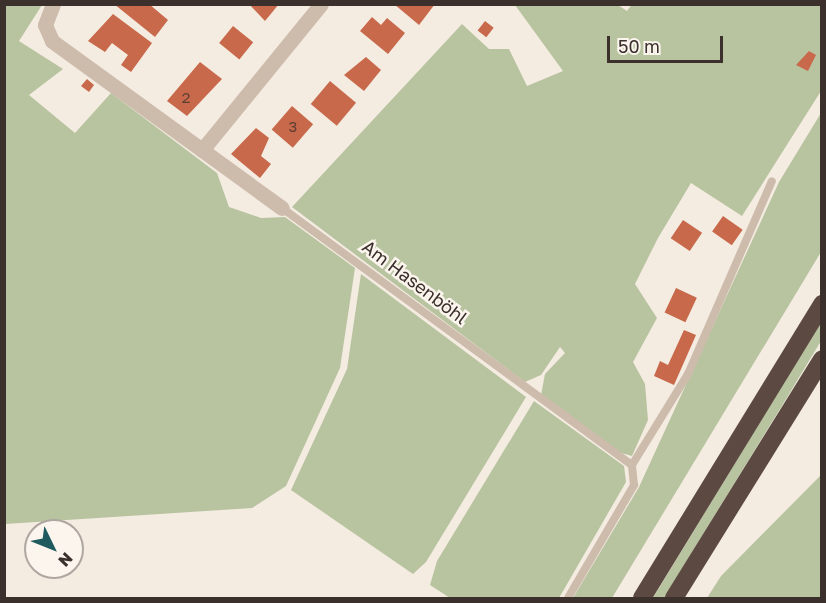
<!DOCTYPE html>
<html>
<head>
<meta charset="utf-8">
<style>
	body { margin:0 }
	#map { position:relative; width:826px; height:603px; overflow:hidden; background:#f4ebe1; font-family:"Golos Text",sans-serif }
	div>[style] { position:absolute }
	.green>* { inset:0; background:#b8c4a0 }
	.building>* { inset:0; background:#c8694b; transform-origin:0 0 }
	.lane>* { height:8px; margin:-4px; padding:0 4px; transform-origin:4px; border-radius:4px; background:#cdbbac }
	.street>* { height:15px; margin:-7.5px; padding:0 7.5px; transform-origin:7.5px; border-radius:7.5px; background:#cdbbac }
	.highway>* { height:18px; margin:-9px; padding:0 9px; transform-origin:9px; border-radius:9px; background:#5c4a42 }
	span { translate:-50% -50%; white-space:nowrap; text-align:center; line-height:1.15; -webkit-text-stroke:5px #fbf5ee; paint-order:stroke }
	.number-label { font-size:15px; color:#5e3e33 }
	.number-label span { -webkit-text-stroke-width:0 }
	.street-label { font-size:18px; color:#3b302b }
	.frame { position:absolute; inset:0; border:6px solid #3b302b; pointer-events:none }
	.north { position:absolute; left:24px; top:519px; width:60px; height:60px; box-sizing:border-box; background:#fbf5ee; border:2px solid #aea6a0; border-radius:50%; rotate:133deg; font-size:16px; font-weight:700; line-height:24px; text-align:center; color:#3b302b }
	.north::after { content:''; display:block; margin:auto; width:21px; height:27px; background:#1f5a5e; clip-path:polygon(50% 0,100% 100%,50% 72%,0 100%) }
	.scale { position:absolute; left:607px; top:36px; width:116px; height:27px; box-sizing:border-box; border:3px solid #3b302b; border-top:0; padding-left:8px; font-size:18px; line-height:21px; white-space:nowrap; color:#3b302b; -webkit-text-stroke:4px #fbf5ee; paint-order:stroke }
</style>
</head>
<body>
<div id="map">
	<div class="green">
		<i style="clip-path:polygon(632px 4px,821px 5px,821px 91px,742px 216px,691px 183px,658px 238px,635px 284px,657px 318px,633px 362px,645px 384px,648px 420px,632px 456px,618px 452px,541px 395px,545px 374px,565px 353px,560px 347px,541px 375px,525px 382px,292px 207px,462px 24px,489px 49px,509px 49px,527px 86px,563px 71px,515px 5px,618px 5px,627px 11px)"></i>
		<i style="clip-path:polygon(5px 5px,42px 5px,19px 41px,63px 69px,29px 95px,75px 133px,111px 93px,217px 173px,229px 207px,261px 218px,285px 217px,355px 268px,340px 368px,286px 486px,252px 508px,5px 524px)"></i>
		<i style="clip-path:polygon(821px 113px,821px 252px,612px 598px,573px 598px,639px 487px,779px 182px)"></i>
		<i style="clip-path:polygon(361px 274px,526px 397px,426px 562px,413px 574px,291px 490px,347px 369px)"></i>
		<i style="clip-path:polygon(821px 322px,821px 341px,780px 409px,664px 598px,653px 598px)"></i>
		<i style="clip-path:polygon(534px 401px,624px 466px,626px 482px,559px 598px,450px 598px,430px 585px,437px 561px)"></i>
		<i style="clip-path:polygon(821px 475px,821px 598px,707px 598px,721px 576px)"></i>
	</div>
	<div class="building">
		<i style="clip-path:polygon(114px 4px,149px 4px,168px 20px,155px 37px)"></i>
		<i style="clip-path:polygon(249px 4px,279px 4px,265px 21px)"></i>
		<i style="clip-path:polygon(394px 4px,435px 4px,419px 25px)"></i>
		<i style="clip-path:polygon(113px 14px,152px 43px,131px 72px,121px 65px,128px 55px,112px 43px,105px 52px,88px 41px)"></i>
		<i style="clip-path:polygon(372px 17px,381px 25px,387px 18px,405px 33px,388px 54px,360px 31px)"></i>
		<i style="left:485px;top:21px;width:11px;height:12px;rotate:38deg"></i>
		<i style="left:233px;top:26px;width:26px;height:22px;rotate:39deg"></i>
		<i style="clip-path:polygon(809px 51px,816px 55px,808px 71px,796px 65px)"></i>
		<i style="clip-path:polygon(366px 57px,381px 70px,364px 91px,344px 75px)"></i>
		<i style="clip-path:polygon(200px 62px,222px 79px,187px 116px,167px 101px)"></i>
		<i style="clip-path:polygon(87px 79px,94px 85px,89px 92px,81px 86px)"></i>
		<i style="left:330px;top:81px;width:34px;height:30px;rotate:40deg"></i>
		<i style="left:292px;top:106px;width:28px;height:31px;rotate:41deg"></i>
		<i style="clip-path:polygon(256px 128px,269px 138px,261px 156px,271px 164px,260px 178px,231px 154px)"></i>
		<i style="left:723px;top:216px;width:24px;height:19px;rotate:35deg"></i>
		<i style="left:683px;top:220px;width:23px;height:22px;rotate:34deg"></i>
		<i style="left:676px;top:288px;width:23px;height:27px;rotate:25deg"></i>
		<i style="clip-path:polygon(684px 330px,696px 335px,674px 385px,654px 376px,660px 361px,668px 365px)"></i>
	</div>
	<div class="lane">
		<i style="left:282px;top:208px;width:434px;rotate:36.3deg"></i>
		<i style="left:632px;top:465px;width:107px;rotate:-58.4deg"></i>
		<i style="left:688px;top:374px;width:210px;rotate:-66.5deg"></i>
		<i style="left:568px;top:598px;width:131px;rotate:-59.7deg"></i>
		<i style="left:634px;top:485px;width:20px;rotate:-96deg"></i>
	</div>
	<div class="street">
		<i style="left:53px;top:4px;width:22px;rotate:111deg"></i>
		<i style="left:45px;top:25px;width:17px;rotate:66deg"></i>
		<i style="left:52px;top:41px;width:284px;rotate:36deg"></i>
		<i style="left:202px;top:150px;width:188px;rotate:-50.8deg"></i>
	</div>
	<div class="highway">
		<i style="left:642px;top:598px;width:345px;rotate:-58.5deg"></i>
		<i style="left:674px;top:598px;width:281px;rotate:-58.2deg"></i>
	</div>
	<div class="number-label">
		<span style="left:186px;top:98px">2</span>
		<span style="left:293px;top:127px">3</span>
	</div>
	<div class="street-label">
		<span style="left:415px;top:282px;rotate:37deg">Am Hasenböhl</span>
	</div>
	<div class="frame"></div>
	<div class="north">N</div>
	<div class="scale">50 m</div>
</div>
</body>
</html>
